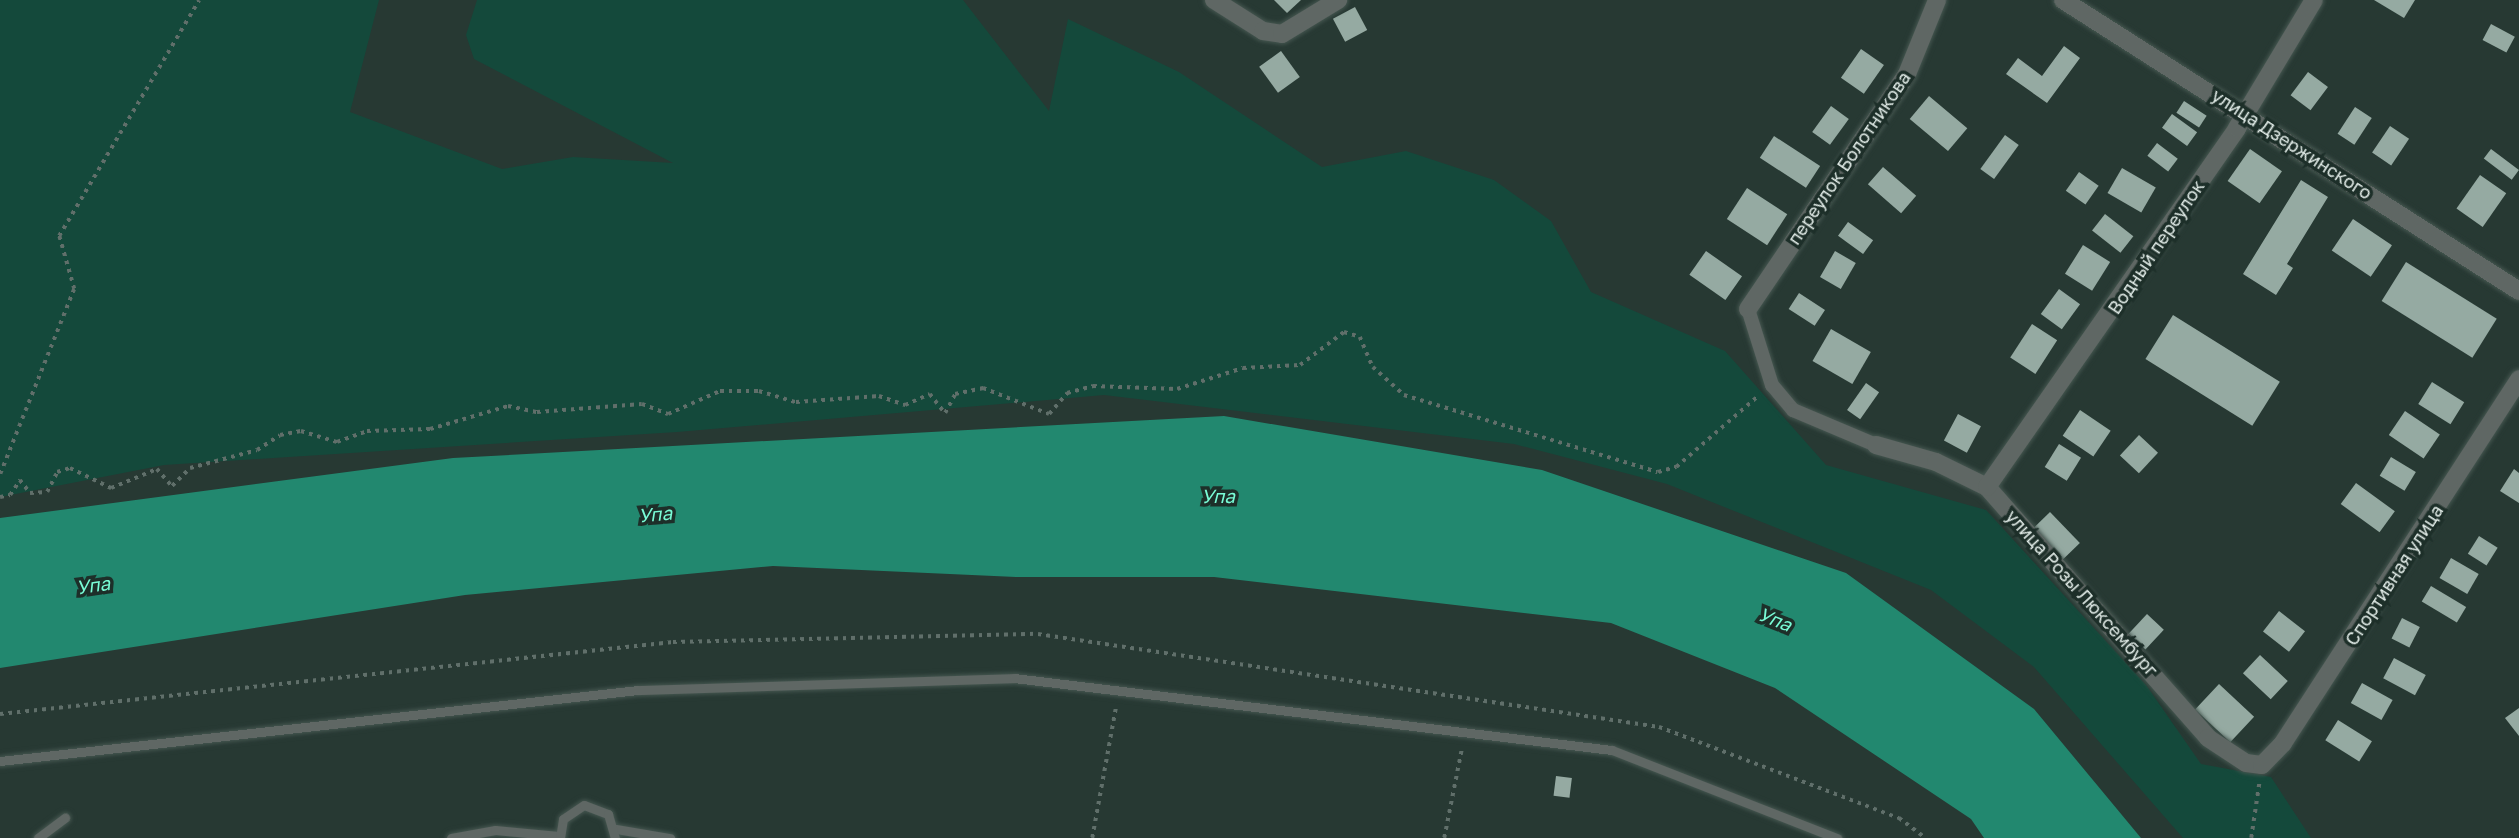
<!DOCTYPE html>
<html>
<head>
<meta charset="utf-8">
<style>
	body { margin:0 }
	#map { position:relative; width:2519px; height:838px; overflow:hidden; background:#273933; font-family:"Golos Text",sans-serif }
	div>[style] { position:absolute }
	.green>* { inset:0; background:#14493b }
	.water>* { inset:0; background:#22886f }
	.building>* { inset:0; background:#95aaa2; transform-origin:0 0 }
	.path>* { height:3.5px; margin-top:-1.75px; transform-origin:0; background:repeating-linear-gradient(90deg,#606f6a 0 3.5px,transparent 0 8.5px) }
	.roads { filter:drop-shadow(0 0 2px #455650) drop-shadow(0 0 2px #455650) }
	.service>* { height:9px; margin:-4.5px; padding:0 4.5px; transform-origin:4.5px; border-radius:4.5px; background:#5f6764 }
	.pedestrian>* { height:14px; margin:-7px; padding:0 7px; transform-origin:7px; border-radius:7px; background:#5f6764 }
	.minor>* { height:18px; margin:-9px; padding:0 9px; transform-origin:9px; border-radius:9px; background:#5f6764 }
	span { translate:-50% -50%; white-space:nowrap; text-align:center; line-height:1.15; -webkit-text-stroke:7px #1d2f29; paint-order:stroke }
	.street-label { font-size:18px; color:#e2ece8 }
	.water-label { font-size:19px; color:#79fcd6; font-style:italic }
</style>
</head>
<body>
<div id="map">
	<div class="green">
		<i style="clip-path:polygon(0 0,379px 0,350px 112px,502px 169px,573px 157px,673px 163px,474px 59px,466px 35px,477px 0,963px 0,1049px 111px,1068px 19px,1179px 72px,1322px 167px,1406px 151px,1494px 180px,1551px 221px,1591px 292px,1725px 351px,1826px 465px,1986px 510px,2146px 685px,2201px 764px,2271px 777px,2311px 838px,2183px 838px,2034px 667px,1931px 590px,1667px 484px,1514px 444px,1104px 395px,677px 432px,164px 465px,0 497px)"></i>
	</div>
	<div class="water">
		<i style="clip-path:polygon(1224px 416px,1542px 470px,1846px 573px,2034px 709px,2141px 838px,1984px 838px,1971px 819px,1775px 688px,1611px 623px,1214px 577px,1016px 577px,773px 566px,465px 595px,0 668px,0 518px,453px 458px)"></i>
	</div>
	<div class="building">
		<i style="clip-path:polygon(1274px 0,1301px 0,1287px 13px)"></i>
		<i style="clip-path:polygon(2374px 0,2415px 0,2404px 18px)"></i>
		<i style="left:1355px;top:7px;width:26px;height:25px;rotate:62deg"></i>
		<i style="left:2491px;top:24px;width:27px;height:18px;rotate:28deg"></i>
		<i style="clip-path:polygon(2064px 46px,2080px 58px,2047px 103px,2006px 74px,2018px 58px,2042px 76px)"></i>
		<i style="left:1861px;top:49px;width:28px;height:35px;rotate:35deg"></i>
		<i style="left:1281px;top:51px;width:32px;height:27px;rotate:54deg"></i>
		<i style="left:2308px;top:72px;width:25px;height:29px;rotate:37deg"></i>
		<i style="left:1929px;top:96px;width:50px;height:30px;rotate:40deg"></i>
		<i style="left:2184px;top:101px;width:27px;height:14px;rotate:33deg"></i>
		<i style="left:1831px;top:106px;width:22px;height:32px;rotate:36deg"></i>
		<i style="left:2355px;top:107px;width:20px;height:32px;rotate:33deg"></i>
		<i style="left:2172px;top:114px;width:31px;height:17px;rotate:36deg"></i>
		<i style="left:2390px;top:126px;width:23px;height:32px;rotate:34deg"></i>
		<i style="left:2005px;top:135px;width:17px;height:42px;rotate:36deg"></i>
		<i style="left:1774px;top:136px;width:55px;height:26px;rotate:33deg"></i>
		<i style="left:2157px;top:143px;width:26px;height:16px;rotate:37deg"></i>
		<i style="left:2250px;top:149px;width:39px;height:39px;rotate:35deg"></i>
		<i style="left:2491px;top:149px;width:35px;height:12px;rotate:37deg"></i>
		<i style="left:1883px;top:167px;width:44px;height:23px;rotate:41deg"></i>
		<i style="left:2122px;top:168px;width:39px;height:29px;rotate:30deg"></i>
		<i style="left:2079px;top:172px;width:24px;height:23px;rotate:35deg"></i>
		<i style="left:2480px;top:175px;width:32px;height:41px;rotate:35deg"></i>
		<i style="clip-path:polygon(2301px 180px,2328px 197px,2287px 264px,2293px 268px,2276px 295px,2243px 274px)"></i>
		<i style="left:1747px;top:188px;width:48px;height:37px;rotate:33deg"></i>
		<i style="left:2105px;top:214px;width:36px;height:21px;rotate:38deg"></i>
		<i style="left:2353px;top:219px;width:47px;height:38px;rotate:34deg"></i>
		<i style="left:1848px;top:222px;width:31px;height:17px;rotate:36deg"></i>
		<i style="left:2083px;top:245px;width:32px;height:34px;rotate:32deg"></i>
		<i style="left:1706px;top:251px;width:44px;height:29px;rotate:35deg"></i>
		<i style="left:1835px;top:251px;width:24px;height:30px;rotate:30deg"></i>
		<i style="left:2406px;top:262px;width:107px;height:46px;rotate:32deg"></i>
		<i style="left:2059px;top:289px;width:26px;height:31px;rotate:36deg"></i>
		<i style="left:1799px;top:293px;width:31px;height:19px;rotate:33deg"></i>
		<i style="left:2173px;top:315px;width:126px;height:52px;rotate:32deg"></i>
		<i style="left:2032px;top:324px;width:30px;height:40px;rotate:33deg"></i>
		<i style="left:1831px;top:329px;width:46px;height:37px;rotate:30deg"></i>
		<i style="left:2432px;top:382px;width:38px;height:26px;rotate:32deg"></i>
		<i style="left:1866px;top:383px;width:16px;height:33px;rotate:35deg"></i>
		<i style="left:2080px;top:410px;width:37px;height:31px;rotate:34deg"></i>
		<i style="left:2405px;top:411px;width:42px;height:29px;rotate:34deg"></i>
		<i style="left:1958px;top:414px;width:26px;height:30px;rotate:28deg"></i>
		<i style="left:2139px;top:435px;width:26px;height:28px;rotate:43deg"></i>
		<i style="left:2059px;top:444px;width:26px;height:27px;rotate:32deg"></i>
		<i style="left:2391px;top:457px;width:29px;height:22px;rotate:31deg"></i>
		<i style="clip-path:polygon(2514px 469px,2519px 473px,2519px 503px,2500px 491px)"></i>
		<i style="left:2356px;top:483px;width:48px;height:26px;rotate:36deg"></i>
		<i style="left:2050px;top:512px;width:43px;height:28px;rotate:46deg"></i>
		<i style="left:2479px;top:536px;width:22px;height:21px;rotate:32deg"></i>
		<i style="left:2451px;top:558px;width:32px;height:23px;rotate:30deg"></i>
		<i style="left:2431px;top:586px;width:41px;height:18px;rotate:31deg"></i>
		<i style="left:2279px;top:611px;width:33px;height:26px;rotate:38deg"></i>
		<i style="left:2147px;top:614px;width:23px;height:27px;rotate:43deg"></i>
		<i style="left:2402px;top:618px;width:20px;height:23px;rotate:27deg"></i>
		<i style="left:2260px;top:655px;width:38px;height:25px;rotate:43deg"></i>
		<i style="left:2394px;top:658px;width:36px;height:23px;rotate:28deg"></i>
		<i style="left:2362px;top:683px;width:35px;height:23px;rotate:29deg"></i>
		<i style="left:2219px;top:684px;width:48px;height:35px;rotate:43deg"></i>
		<i style="clip-path:polygon(2519px 708px,2519px 736px,2505px 718px)"></i>
		<i style="left:2338px;top:720px;width:40px;height:24px;rotate:32deg"></i>
		<i style="left:1556px;top:776px;width:16px;height:20px;rotate:7deg"></i>
	</div>
	<div class="path">
		<i style="left:0;top:474px;width:199px;rotate:-68.2deg"></i>
		<i style="left:74px;top:289px;width:55px;rotate:-105.8deg"></i>
		<i style="left:59px;top:236px;width:274px;rotate:-59.3deg"></i>
		<i style="left:0;top:497px;width:10px;rotate:-11deg"></i>
		<i style="left:10px;top:495px;width:18px;rotate:-56deg"></i>
		<i style="left:20px;top:480px;width:16px;rotate:52deg"></i>
		<i style="left:30px;top:493px;width:17px;rotate:-3deg"></i>
		<i style="left:47px;top:492px;width:22px;rotate:-63deg"></i>
		<i style="left:57px;top:472px;width:14px;rotate:-17deg"></i>
		<i style="left:70px;top:468px;width:46px;rotate:26deg"></i>
		<i style="left:111px;top:488px;width:50px;rotate:-22.4deg"></i>
		<i style="left:157px;top:469px;width:23px;rotate:49deg"></i>
		<i style="left:172px;top:486px;width:25px;rotate:-45deg"></i>
		<i style="left:190px;top:468px;width:69px;rotate:-15deg"></i>
		<i style="left:257px;top:450px;width:27px;rotate:-33deg"></i>
		<i style="left:280px;top:435px;width:21px;rotate:-11deg"></i>
		<i style="left:301px;top:431px;width:38px;rotate:17deg"></i>
		<i style="left:337px;top:442px;width:32px;rotate:-20deg"></i>
		<i style="left:367px;top:431px;width:63px;rotate:-1.8deg"></i>
		<i style="left:430px;top:429px;width:81px;rotate:-16.4deg"></i>
		<i style="left:508px;top:406px;width:30px;rotate:12deg"></i>
		<i style="left:537px;top:412px;width:105px;rotate:-4.4deg"></i>
		<i style="left:642px;top:404px;width:28px;rotate:21deg"></i>
		<i style="left:668px;top:414px;width:57px;rotate:-23.9deg"></i>
		<i style="left:720px;top:391px;width:39px"></i>
		<i style="left:759px;top:391px;width:39px;rotate:17deg"></i>
		<i style="left:796px;top:402px;width:83px;rotate:-4.1deg"></i>
		<i style="left:879px;top:396px;width:28px;rotate:19deg"></i>
		<i style="left:905px;top:405px;width:27px;rotate:-24deg"></i>
		<i style="left:930px;top:394px;width:24px;rotate:52deg"></i>
		<i style="left:945px;top:413px;width:21px;rotate:-62deg"></i>
		<i style="left:955px;top:394px;width:29px;rotate:-12deg"></i>
		<i style="left:983px;top:388px;width:71px;rotate:21.5deg"></i>
		<i style="left:1049px;top:414px;width:28px;rotate:-49deg"></i>
		<i style="left:1067px;top:393px;width:27px;rotate:-15deg"></i>
		<i style="left:1093px;top:386px;width:84px;rotate:2deg"></i>
		<i style="left:1177px;top:389px;width:69px;rotate:-17.7deg"></i>
		<i style="left:1243px;top:368px;width:57px;rotate:-3deg"></i>
		<i style="left:1300px;top:365px;width:55px;rotate:-36.9deg"></i>
		<i style="left:1344px;top:332px;width:17px;rotate:17deg"></i>
		<i style="left:1360px;top:337px;width:33px;rotate:67deg"></i>
		<i style="left:1373px;top:367px;width:42px;rotate:42.1deg"></i>
		<i style="left:1404px;top:395px;width:265px;rotate:16.9deg"></i>
		<i style="left:1658px;top:472px;width:19px;rotate:-16deg"></i>
		<i style="left:1676px;top:467px;width:110px;rotate:-40.9deg"></i>
		<i style="left:0;top:714px;width:677px;rotate:-6.11deg"></i>
		<i style="left:673px;top:642px;width:365px;rotate:-1.3deg"></i>
		<i style="left:1038px;top:634px;width:628px;rotate:8.52deg"></i>
		<i style="left:1659px;top:727px;width:257px;rotate:20.8deg"></i>
		<i style="left:1899px;top:818px;width:34px;rotate:37deg"></i>
		<i style="left:1092px;top:838px;width:134px;rotate:-79.7deg"></i>
		<i style="left:1444px;top:838px;width:93px;rotate:-78.8deg"></i>
		<i style="left:2251px;top:838px;width:55px;rotate:-81.6deg"></i>
	</div>
	<div class="roads">
		<div class="service">
			<i style="left:0;top:761px;width:642px;rotate:-6.35deg"></i>
			<i style="left:638px;top:690px;width:376px;rotate:-1.8deg"></i>
			<i style="left:1014px;top:678px;width:602px;rotate:6.87deg"></i>
			<i style="left:1612px;top:750px;width:242px;rotate:21.4deg"></i>
			<i style="left:616px;top:829px;width:55px;rotate:9.5deg"></i>
			<i style="left:38px;top:838px;width:34px;rotate:-37deg"></i>
			<i style="left:451px;top:838px;width:45px;rotate:-10.3deg"></i>
			<i style="left:495px;top:830px;width:64px;rotate:5.4deg"></i>
			<i style="left:560px;top:838px;width:19px;rotate:-81deg"></i>
			<i style="left:563px;top:819px;width:25px;rotate:-34deg"></i>
			<i style="left:584px;top:805px;width:26px;rotate:21deg"></i>
			<i style="left:608px;top:814px;width:25px;rotate:74deg"></i>
		</div>
		<div class="pedestrian">
			<i style="left:1748px;top:309px;width:80px;rotate:72.5deg"></i>
			<i style="left:1772px;top:385px;width:33px;rotate:50deg"></i>
			<i style="left:1793px;top:410px;width:90px;rotate:22.9deg"></i>
		</div>
		<div class="minor">
			<i style="left:1214px;top:0;width:58px;rotate:32.3deg"></i>
			<i style="left:1263px;top:31px;width:19px;rotate:9deg"></i>
			<i style="left:1282px;top:34px;width:66px;rotate:-31.3deg"></i>
			<i style="left:2063px;top:0;width:541px;rotate:32.54deg"></i>
			<i style="left:1748px;top:309px;width:284px;rotate:-55.9deg"></i>
			<i style="left:1907px;top:74px;width:80px;rotate:-67.9deg"></i>
			<i style="left:1876px;top:445px;width:62px;rotate:15.8deg"></i>
			<i style="left:1936px;top:462px;width:57px;rotate:26.1deg"></i>
			<i style="left:1987px;top:487px;width:334px;rotate:48.6deg"></i>
			<i style="left:2208px;top:738px;width:45px;rotate:33.3deg"></i>
			<i style="left:2246px;top:763px;width:16px;rotate:7deg"></i>
			<i style="left:2262px;top:765px;width:30px;rotate:-46deg"></i>
			<i style="left:2283px;top:743px;width:434px;rotate:-57deg"></i>
			<i style="left:1987px;top:487px;width:437px;rotate:-55.1deg"></i>
			<i style="left:2237px;top:128px;width:149px;rotate:-59deg"></i>
		</div>
	</div>
	<div class="street-label">
		<span style="left:2292px;top:144px;rotate:33deg">улица Дзержинского</span>
		<span style="left:1849px;top:158px;rotate:-56deg">переулок Болотникова</span>
		<span style="left:2156px;top:247px;rotate:-56deg">Водный переулок</span>
		<span style="left:2394px;top:575px;rotate:-57deg">Спортивная улица</span>
		<span style="left:2082px;top:593px;rotate:48deg">улица Розы Люксембург</span>
	</div>
	<div class="water-label">
		<span style="left:1218px;top:496px">Упа</span>
		<span style="left:655px;top:514px;rotate:-5deg">Упа</span>
		<span style="left:93px;top:585px;rotate:-8deg">Упа</span>
		<span style="left:1775px;top:619px;rotate:22deg">Упа</span>
	</div>
</div>
</body>
</html>
